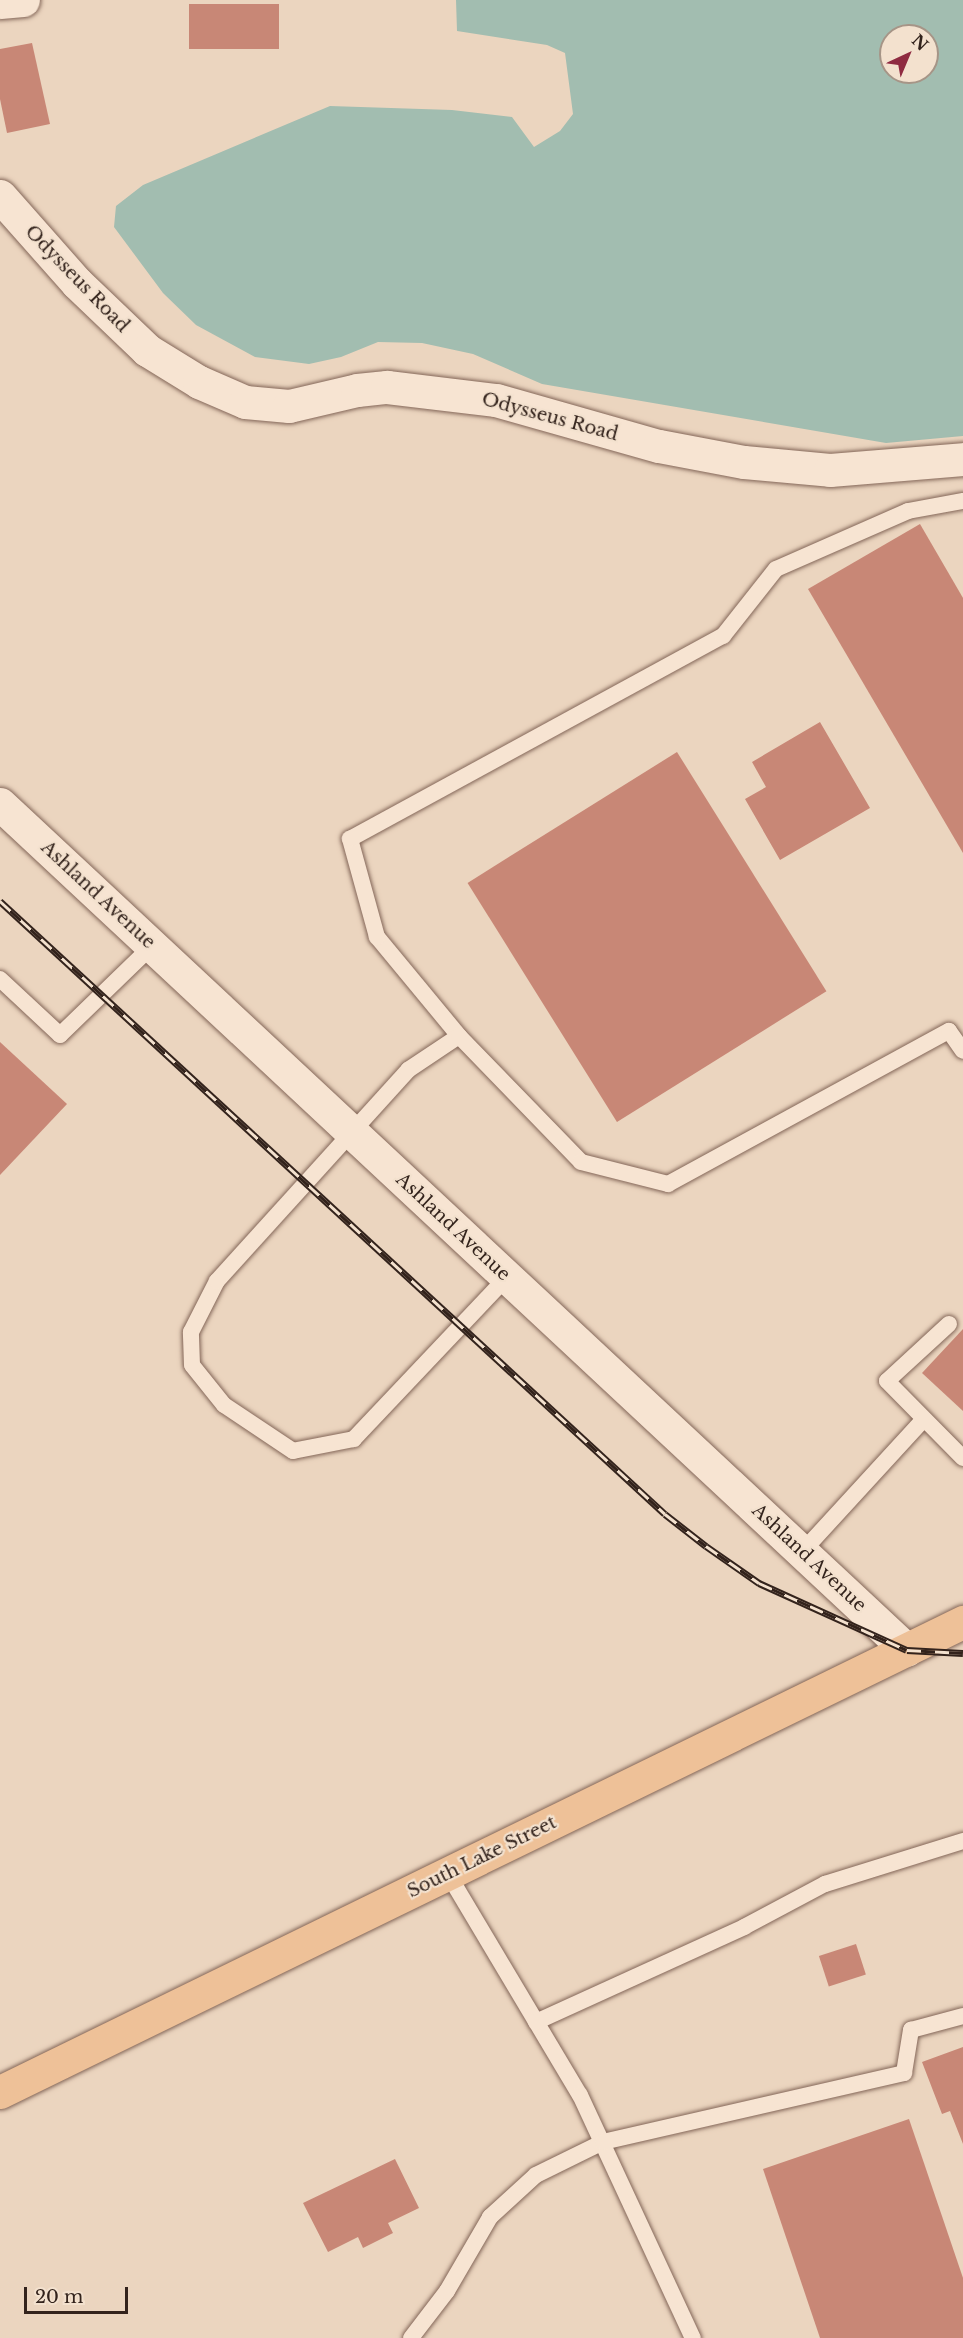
<!DOCTYPE html>
<html>
<head>
<meta charset="utf-8">
<style>
	body { margin:0 }
	#map { position:relative; width:963px; height:2338px; overflow:hidden; background:#ebd5bf; font-family:"Libre Baskerville",serif }
	div>[style] { position:absolute }
	.water>* { inset:0; background:#a2bdb0 }
	.building>* { inset:0; background:#c88776; transform-origin:0 0 }
	.roads { filter:drop-shadow(0 0 2px #836658) drop-shadow(0 0 2px #836658) }
	.service>* { height:16px; margin:-8px; padding:0 8px; transform-origin:8px; border-radius:8px; background:#f7e4d2 }
	.minor>* { height:33px; margin:-16.5px; padding:0 16.5px; transform-origin:16.5px; border-radius:16.5px; background:#f7e4d2 }
	.primary>* { height:33px; margin:-16.5px; padding:0 16.5px; transform-origin:16.5px; border-radius:16.5px; background:#eec198 }
	.rail>* { height:7px; margin-top:-3.5px; transform-origin:0; background:repeating-linear-gradient(90deg,#f3e1ce 0 14px,#33231c 0 28px); box-sizing:border-box; border-block:2px solid #33231c }
	span { translate:-50% -50%; white-space:nowrap; text-align:center; line-height:1.15; -webkit-text-stroke:4.5px #f3e1ce; paint-order:stroke }
	.street-label { font-size:18px; color:#33231c }
	.north { position:absolute; left:879px; top:24px; width:60px; height:60px; box-sizing:border-box; background:#f3e1ce; border:2px solid #a69587; border-radius:50%; rotate:44deg; font-size:16px; font-weight:700; line-height:24px; text-align:center; color:#33231c }
	.north::after { content:''; display:block; margin:auto; width:21px; height:27px; background:#8f2b41; clip-path:polygon(50% 0,100% 100%,50% 72%,0 100%) }
	.scale { position:absolute; left:24px; top:2287px; width:104px; height:27px; box-sizing:border-box; border:3px solid #33231c; border-top:0; padding-left:8px; font-size:18px; line-height:21px; white-space:nowrap; color:#33231c; -webkit-text-stroke:4px #f3e1ce; paint-order:stroke }
</style>
</head>
<body>
<div id="map">
	<div class="water">
		<i style="clip-path:polygon(evenodd,456px 0,963px 0,963px 436px,886px 443px,542px 384px,473px 354px,422px 343px,378px 342px,341px 357px,309px 364px,255px 357px,196px 325px,163px 293px,114px 227px,116px 206px,143px 185px,330px 106px,452px 110px,512px 117px,534px 147px,560px 131px,573px 114px,565px 53px,547px 45px,457px 31px,456px 0,891px 36px,927px 36px,927px 72px,891px 72px,891px 36px)"></i>
	</div>
	<div class="building">
		<i style="left:189px;top:4px;width:90px;height:45px"></i>
		<i style="clip-path:polygon(32px 43px,50px 124px,7px 133px,0 99px,0 49px)"></i>
		<i style="clip-path:polygon(920px 524px,963px 598px,963px 853px,808px 589px)"></i>
		<i style="clip-path:polygon(820px 722px,870px 808px,780px 860px,745px 799px,766px 787px,752px 762px)"></i>
		<i style="left:677px;top:752px;width:282px;height:247px;rotate:58deg"></i>
		<i style="clip-path:polygon(0 1042px,67px 1104px,0 1175px)"></i>
		<i style="clip-path:polygon(963px 1329px,963px 1411px,922px 1373px)"></i>
		<i style="left:856px;top:1944px;width:32px;height:39px;rotate:72deg"></i>
		<i style="clip-path:polygon(963px 2047px,963px 2144px,950px 2111px,942px 2114px,922px 2062px)"></i>
		<i style="clip-path:polygon(909px 2119px,963px 2278px,963px 2338px,820px 2338px,763px 2169px)"></i>
		<i style="clip-path:polygon(395px 2159px,419px 2208px,388px 2223px,393px 2233px,363px 2248px,358px 2237px,328px 2252px,303px 2203px)"></i>
	</div>
	<div class="roads">
		<div class="service">
			<i style="left:0;top:979px;width:82px;rotate:43deg"></i>
			<i style="left:60px;top:1035px;width:128px;rotate:-44.1deg"></i>
			<i style="left:459px;top:1036px;width:129px;rotate:-129.6deg"></i>
			<i style="left:377px;top:937px;width:102px;rotate:-105.4deg"></i>
			<i style="left:350px;top:839px;width:425px;rotate:-28.6deg"></i>
			<i style="left:723px;top:636px;width:85px;rotate:-51.7deg"></i>
			<i style="left:776px;top:569px;width:144px;rotate:-23.7deg"></i>
			<i style="left:908px;top:511px;width:56px;rotate:-10.3deg"></i>
			<i style="left:507px;top:1277px;width:223px;rotate:133.4deg"></i>
			<i style="left:354px;top:1439px;width:62px;rotate:168.9deg"></i>
			<i style="left:293px;top:1451px;width:83px;rotate:-146.3deg"></i>
			<i style="left:224px;top:1405px;width:51px;rotate:-128.7deg"></i>
			<i style="left:192px;top:1365px;width:33px;rotate:-92deg"></i>
			<i style="left:191px;top:1332px;width:57px;rotate:-63deg"></i>
			<i style="left:217px;top:1281px;width:285px;rotate:-47.8deg"></i>
			<i style="left:408px;top:1070px;width:61px;rotate:-33.7deg"></i>
			<i style="left:459px;top:1036px;width:175px;rotate:45.9deg"></i>
			<i style="left:581px;top:1162px;width:90px;rotate:14.2deg"></i>
			<i style="left:668px;top:1184px;width:320px;rotate:-28.6deg"></i>
			<i style="left:949px;top:1031px;width:24px;rotate:55deg"></i>
			<i style="left:949px;top:1324px;width:84px;rotate:137.4deg"></i>
			<i style="left:887px;top:1381px;width:108px;rotate:45.4deg"></i>
			<i style="left:802px;top:1552px;width:180px;rotate:-47.5deg"></i>
			<i style="left:448px;top:1874px;width:257px;rotate:59.2deg"></i>
			<i style="left:580px;top:2095px;width:268px;rotate:65.1deg"></i>
			<i style="left:536px;top:2022px;width:229px;rotate:-24.5deg"></i>
			<i style="left:744px;top:1927px;width:92px;rotate:-28deg"></i>
			<i style="left:825px;top:1884px;width:145px;rotate:-17.3deg"></i>
			<i style="left:411px;top:2338px;width:59px;rotate:-52.5deg"></i>
			<i style="left:447px;top:2291px;width:86px;rotate:-59.8deg"></i>
			<i style="left:490px;top:2217px;width:62px;rotate:-42.4deg"></i>
			<i style="left:536px;top:2175px;width:75px;rotate:-26.2deg"></i>
			<i style="left:603px;top:2142px;width:309px;rotate:-12.9deg"></i>
			<i style="left:904px;top:2073px;width:44px;rotate:-80.8deg"></i>
			<i style="left:911px;top:2030px;width:54px;rotate:-15.1deg"></i>
		</div>
		<div class="minor">
			<i style="left:0;top:2px;width:23px;rotate:-5deg"></i>
			<i style="left:0;top:196px;width:116px;rotate:48.5deg"></i>
			<i style="left:77px;top:283px;width:97px;rotate:43.7deg"></i>
			<i style="left:147px;top:350px;width:61px;rotate:31.6deg"></i>
			<i style="left:199px;top:382px;width:50px;rotate:23.5deg"></i>
			<i style="left:245px;top:402px;width:44px;rotate:5.2deg"></i>
			<i style="left:289px;top:406px;width:70px;rotate:-13.2deg"></i>
			<i style="left:357px;top:390px;width:30px;rotate:-6deg"></i>
			<i style="left:387px;top:387px;width:110px;rotate:6.8deg"></i>
			<i style="left:496px;top:400px;width:169px;rotate:15.8deg"></i>
			<i style="left:659px;top:446px;width:86px;rotate:10.7deg"></i>
			<i style="left:744px;top:462px;width:86px;rotate:5.3deg"></i>
			<i style="left:830px;top:470px;width:133px;rotate:-4.7deg"></i>
			<i style="left:0;top:804px;width:1240px;rotate:43.01deg"></i>
		</div>
		<div class="primary">
			<i style="left:0;top:2092px;width:1072px;rotate:-26.02deg"></i>
		</div>
	</div>
	<div class="rail">
		<i style="left:0;top:901px;width:904px;rotate:42.67deg"></i>
		<i style="left:665px;top:1514px;width:52px;rotate:38deg"></i>
		<i style="left:706px;top:1546px;width:65px;rotate:34.9deg"></i>
		<i style="left:759px;top:1583px;width:162px;rotate:24.4deg"></i>
		<i style="left:907px;top:1650px;width:56px;rotate:3.1deg"></i>
	</div>
	<div class="street-label">
		<span style="left:77px;top:279px;rotate:46deg">Odysseus Road</span>
		<span style="left:550px;top:417px;rotate:15deg">Odysseus Road</span>
		<span style="left:98px;top:895px;rotate:43deg">Ashland Avenue</span>
		<span style="left:453px;top:1227px;rotate:43deg">Ashland Avenue</span>
		<span style="left:809px;top:1558px;rotate:43deg">Ashland Avenue</span>
		<span style="left:482px;top:1857px;rotate:-26deg">South Lake Street</span>
	</div>
	<div class="north">N</div>
	<div class="scale">20 m</div>
</div>
</body>
</html>
